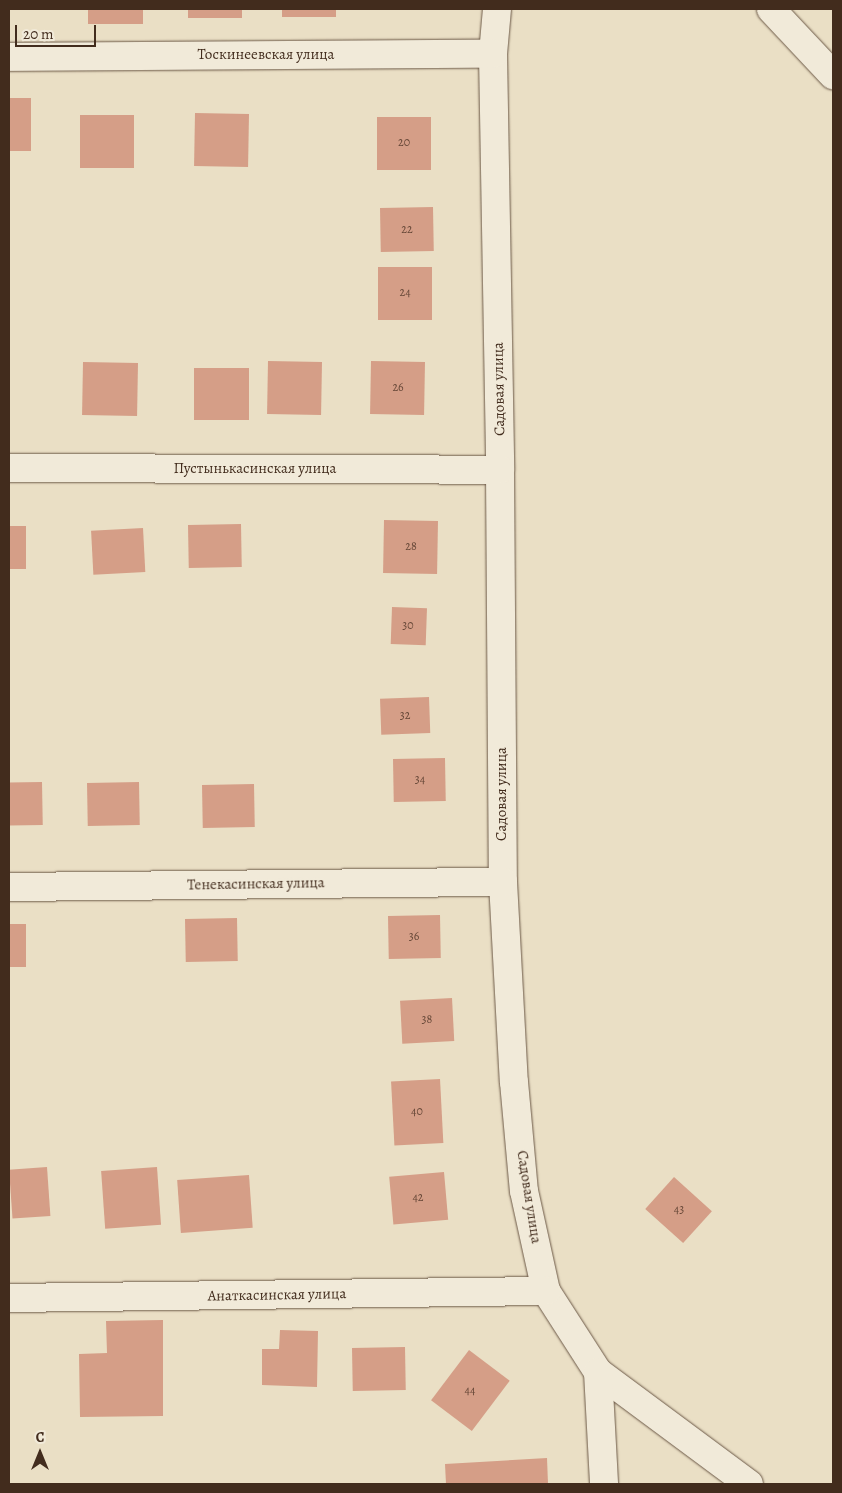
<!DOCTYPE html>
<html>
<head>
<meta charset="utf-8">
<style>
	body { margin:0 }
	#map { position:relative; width:842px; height:1493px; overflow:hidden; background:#eadfc5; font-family:Alegreya,serif }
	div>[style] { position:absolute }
	.building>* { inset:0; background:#d59e87; transform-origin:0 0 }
	.roads { filter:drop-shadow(0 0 1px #6c5947) drop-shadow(0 0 1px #6c5947) }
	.minor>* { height:28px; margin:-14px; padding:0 14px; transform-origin:14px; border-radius:14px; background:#f1ead9 }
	span { translate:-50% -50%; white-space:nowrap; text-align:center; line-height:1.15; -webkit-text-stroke:4px #f1ead9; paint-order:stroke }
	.number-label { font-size:12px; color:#674838 }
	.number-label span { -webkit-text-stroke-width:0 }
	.street-label { font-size:15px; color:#422c1d }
	.frame { position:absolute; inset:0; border:10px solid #422c1d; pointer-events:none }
	.north { position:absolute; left:15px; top:1428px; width:50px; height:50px; -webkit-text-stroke:4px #f1ead9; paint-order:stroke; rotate:0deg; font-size:14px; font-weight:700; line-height:20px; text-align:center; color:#422c1d }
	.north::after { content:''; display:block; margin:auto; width:18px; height:22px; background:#422c1d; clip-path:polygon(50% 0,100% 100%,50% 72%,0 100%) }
	.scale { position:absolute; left:15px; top:25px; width:81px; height:22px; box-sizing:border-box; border:2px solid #422c1d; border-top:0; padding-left:6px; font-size:15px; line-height:18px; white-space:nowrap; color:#422c1d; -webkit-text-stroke:4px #f1ead9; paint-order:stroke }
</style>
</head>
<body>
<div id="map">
	<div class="building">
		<i style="left:88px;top:9px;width:55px;height:15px"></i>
		<i style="left:188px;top:9px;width:54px;height:9px"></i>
		<i style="left:282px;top:9px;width:54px;height:8px"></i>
		<i style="left:9px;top:98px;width:22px;height:53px"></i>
		<i style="left:195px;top:113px;width:54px;height:53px;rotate:1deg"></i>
		<i style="left:80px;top:115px;width:54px;height:53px"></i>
		<i style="left:377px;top:117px;width:54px;height:53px"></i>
		<i style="left:433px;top:207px;width:44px;height:53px;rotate:89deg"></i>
		<i style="left:378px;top:267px;width:54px;height:53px"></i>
		<i style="left:268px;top:361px;width:54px;height:53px;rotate:1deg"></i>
		<i style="left:371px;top:361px;width:54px;height:53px;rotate:1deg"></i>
		<i style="left:83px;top:362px;width:55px;height:53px;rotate:1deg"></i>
		<i style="left:194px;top:368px;width:55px;height:52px"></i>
		<i style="left:384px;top:520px;width:54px;height:53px;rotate:1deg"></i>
		<i style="left:241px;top:524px;width:43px;height:53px;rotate:89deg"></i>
		<i style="left:9px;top:526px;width:17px;height:43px"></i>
		<i style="left:143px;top:528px;width:44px;height:52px;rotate:87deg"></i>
		<i style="left:392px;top:607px;width:35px;height:37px;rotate:2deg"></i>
		<i style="left:429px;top:697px;width:36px;height:49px;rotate:88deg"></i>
		<i style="left:445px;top:758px;width:43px;height:52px;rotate:89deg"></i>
		<i style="left:42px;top:782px;width:43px;height:33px;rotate:89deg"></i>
		<i style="left:139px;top:782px;width:43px;height:52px;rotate:89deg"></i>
		<i style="left:254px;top:784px;width:43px;height:52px;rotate:89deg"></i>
		<i style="left:440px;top:915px;width:43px;height:52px;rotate:89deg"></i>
		<i style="left:237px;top:918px;width:43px;height:52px;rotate:89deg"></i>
		<i style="left:9px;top:924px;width:17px;height:43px"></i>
		<i style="left:452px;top:998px;width:43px;height:52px;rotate:87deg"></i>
		<i style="left:440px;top:1079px;width:64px;height:49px;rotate:87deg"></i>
		<i style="left:47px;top:1167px;width:49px;height:38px;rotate:86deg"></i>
		<i style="left:157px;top:1167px;width:58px;height:56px;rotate:86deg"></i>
		<i style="left:444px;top:1172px;width:48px;height:55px;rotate:85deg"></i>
		<i style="left:249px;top:1175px;width:53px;height:72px;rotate:86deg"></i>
		<i style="left:674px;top:1177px;width:51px;height:43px;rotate:42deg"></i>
		<i style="clip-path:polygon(163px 1320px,163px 1416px,80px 1417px,79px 1354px,107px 1353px,106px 1321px)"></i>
		<i style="clip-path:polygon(280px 1330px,318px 1331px,317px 1387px,262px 1385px,262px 1349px,279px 1349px)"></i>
		<i style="left:405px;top:1347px;width:43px;height:53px;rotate:89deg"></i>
		<i style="left:469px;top:1350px;width:51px;height:63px;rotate:37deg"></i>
		<i style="clip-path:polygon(547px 1458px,548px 1484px,446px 1484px,445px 1464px)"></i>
	</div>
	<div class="roads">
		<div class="minor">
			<i style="left:497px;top:9px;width:45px;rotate:95.1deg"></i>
			<i style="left:493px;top:54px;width:416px;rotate:89deg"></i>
			<i style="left:500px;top:470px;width:412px;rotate:89.6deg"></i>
			<i style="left:503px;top:882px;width:200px;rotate:86.9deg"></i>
			<i style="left:514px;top:1082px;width:109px;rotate:84.8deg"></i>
			<i style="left:524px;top:1191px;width:102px;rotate:77.6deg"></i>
			<i style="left:546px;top:1291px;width:96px;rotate:57.3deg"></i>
			<i style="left:598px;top:1372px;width:188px;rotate:36.6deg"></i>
			<i style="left:771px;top:9px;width:91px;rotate:46.8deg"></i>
			<i style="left:9px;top:57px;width:484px;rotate:-0.4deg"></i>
			<i style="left:9px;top:468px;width:491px;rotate:0.2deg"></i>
			<i style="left:9px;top:887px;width:494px;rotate:-0.6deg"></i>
			<i style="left:9px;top:1298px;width:537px;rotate:-0.75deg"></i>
			<i style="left:598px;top:1372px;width:112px;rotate:86.9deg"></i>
		</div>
	</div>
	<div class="number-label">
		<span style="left:404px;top:143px">20</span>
		<span style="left:407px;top:230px">22</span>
		<span style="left:405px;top:293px">24</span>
		<span style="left:398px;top:388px">26</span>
		<span style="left:411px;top:547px">28</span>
		<span style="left:408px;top:626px">30</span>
		<span style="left:405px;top:716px">32</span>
		<span style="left:420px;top:780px">34</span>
		<span style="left:414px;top:937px">36</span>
		<span style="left:427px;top:1020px">38</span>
		<span style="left:417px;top:1112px">40</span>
		<span style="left:418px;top:1198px">42</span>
		<span style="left:679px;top:1210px">43</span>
		<span style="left:470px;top:1391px">44</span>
	</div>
	<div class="street-label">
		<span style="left:266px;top:55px">Тоскинеевская улица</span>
		<span style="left:499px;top:389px;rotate:-91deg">Садовая улица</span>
		<span style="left:255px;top:469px">Пустынькасинская улица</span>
		<span style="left:502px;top:794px;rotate:-90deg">Садовая улица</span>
		<span style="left:256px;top:884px;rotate:-1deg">Тенекасинская улица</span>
		<span style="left:529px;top:1197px;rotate:81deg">Садовая улица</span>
		<span style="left:277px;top:1295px;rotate:-1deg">Анаткасинская улица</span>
	</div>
	<div class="frame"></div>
	<div class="north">С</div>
	<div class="scale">20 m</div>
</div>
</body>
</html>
